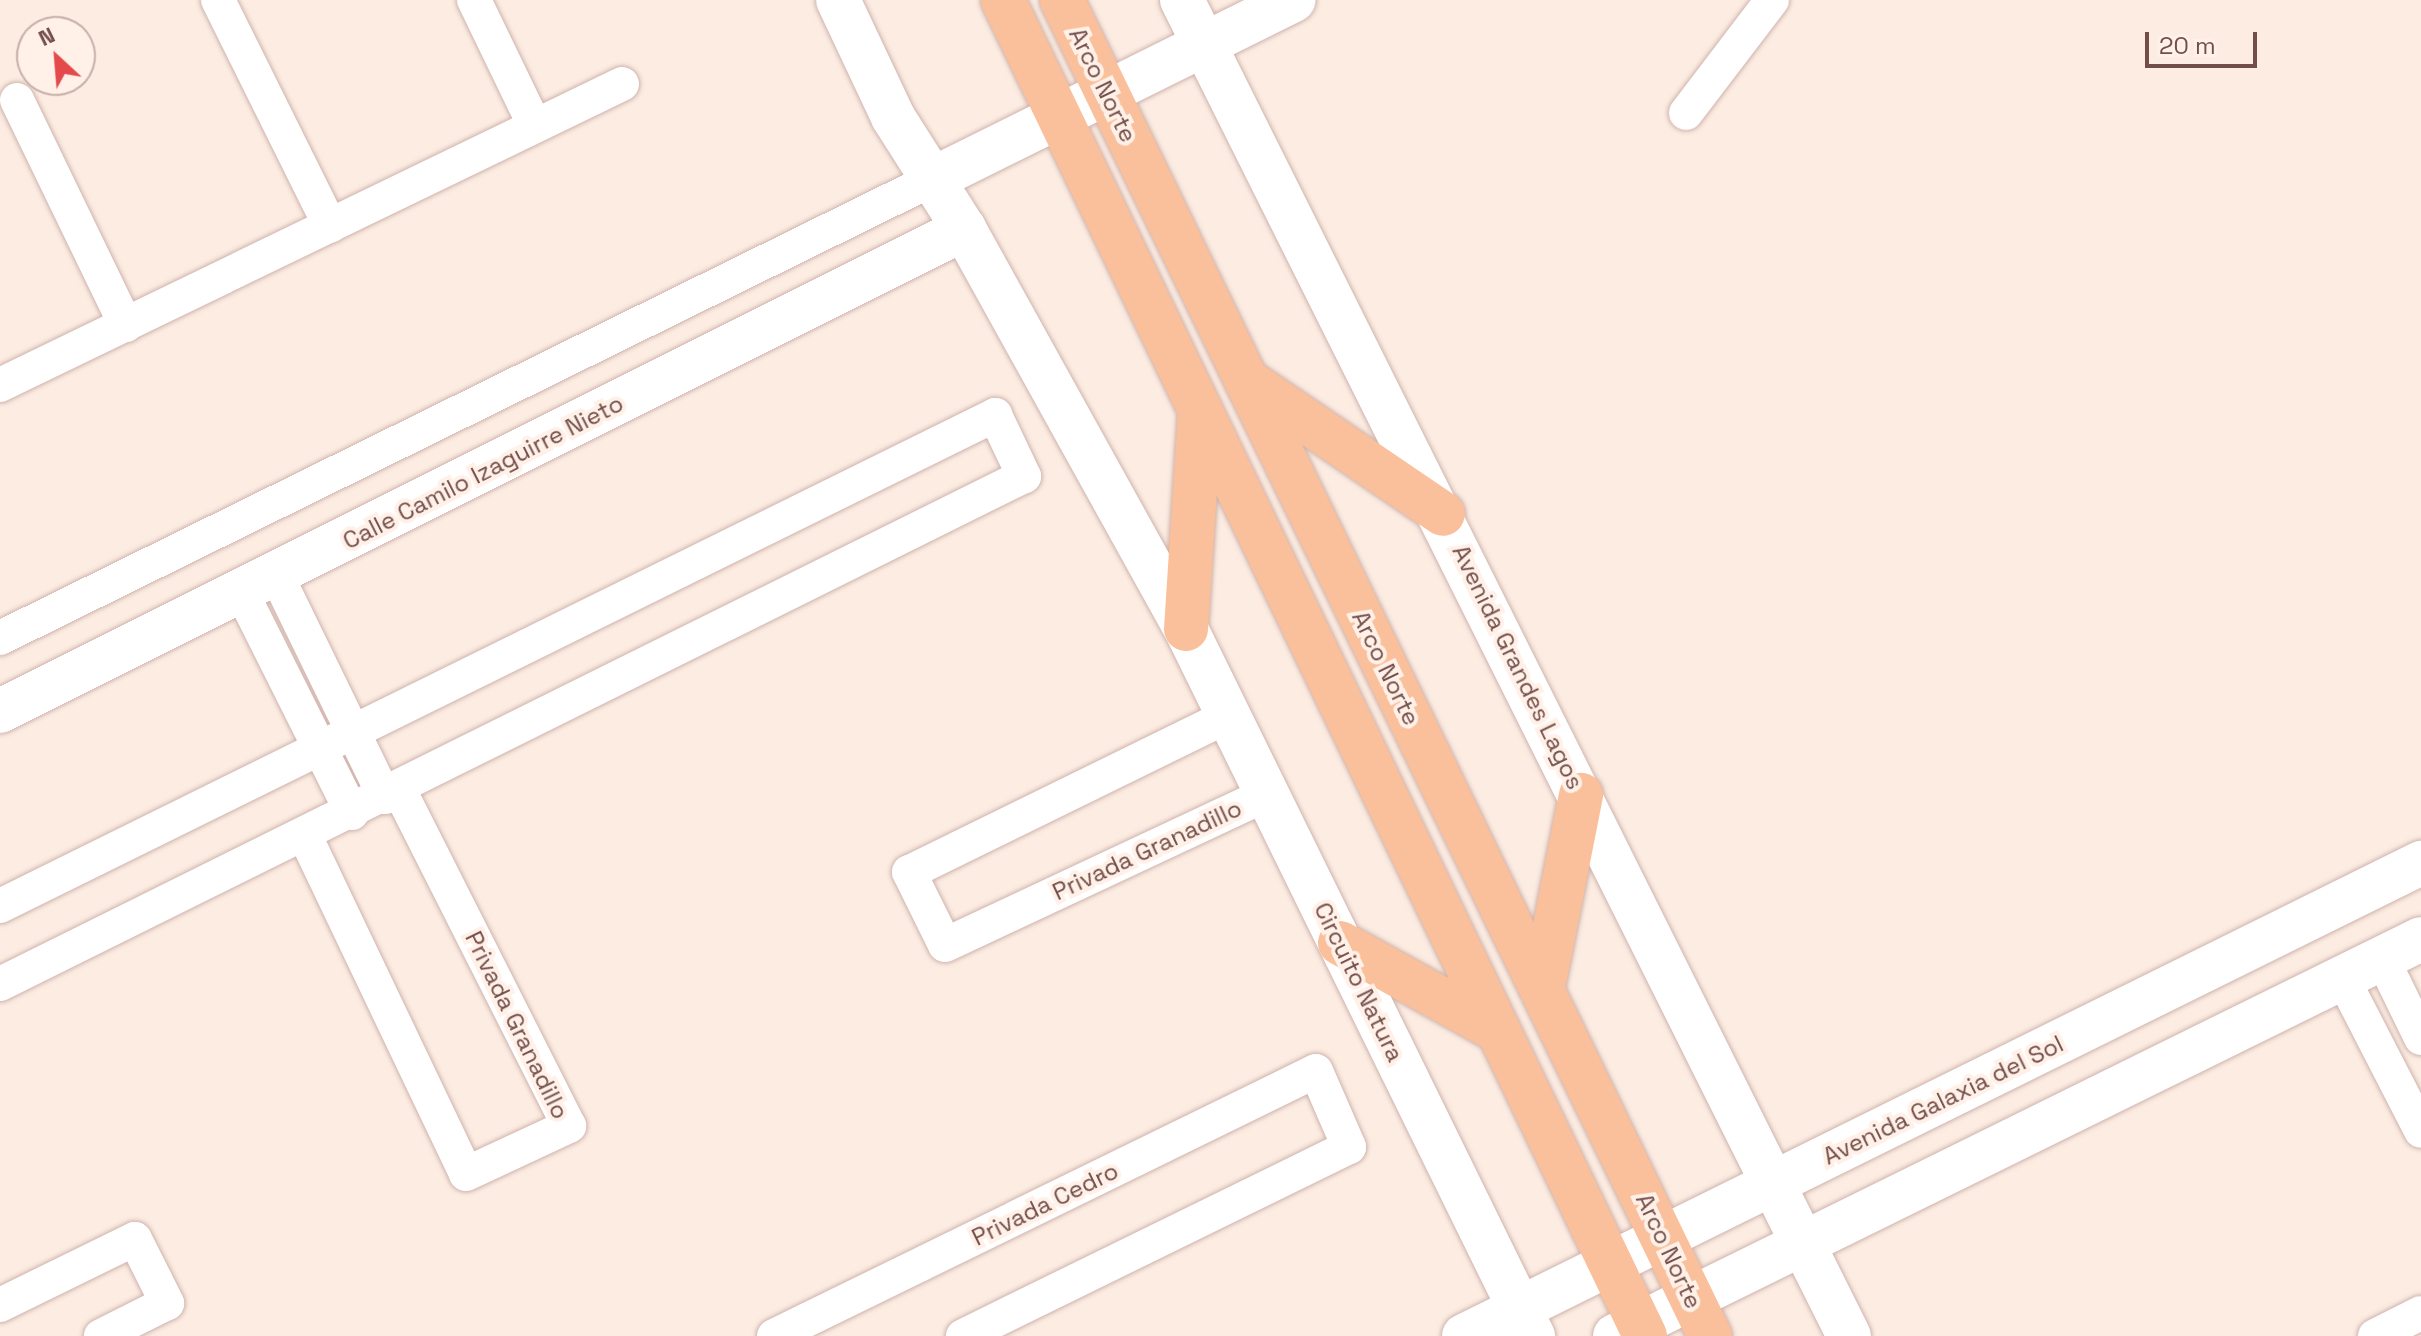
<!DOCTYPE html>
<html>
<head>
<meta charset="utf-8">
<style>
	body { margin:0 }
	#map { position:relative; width:2421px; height:1336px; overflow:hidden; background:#fcece2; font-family:"Space Grotesk",sans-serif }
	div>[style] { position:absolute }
	.roads { filter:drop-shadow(0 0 2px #cfb3ac) drop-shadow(0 0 2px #cfb3ac) }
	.minor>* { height:34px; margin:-17px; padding:0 17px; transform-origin:17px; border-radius:17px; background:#fff }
	.tertiary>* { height:44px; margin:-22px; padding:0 22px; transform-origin:22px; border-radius:22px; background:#fff }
	.secondary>* { height:44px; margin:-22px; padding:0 22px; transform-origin:22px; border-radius:22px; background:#fff }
	.primary>* { height:44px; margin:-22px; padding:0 22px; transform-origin:22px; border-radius:22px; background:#fac09b }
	span { translate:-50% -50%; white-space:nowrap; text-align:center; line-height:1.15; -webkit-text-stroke:8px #fff0e8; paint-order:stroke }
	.street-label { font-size:24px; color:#734e49 }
	.north { position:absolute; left:16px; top:16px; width:80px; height:80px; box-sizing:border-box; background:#fff0e8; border:2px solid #c7afa8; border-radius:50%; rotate:334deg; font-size:22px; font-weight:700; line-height:32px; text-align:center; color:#734e49 }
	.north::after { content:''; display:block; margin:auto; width:28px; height:36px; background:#e4494b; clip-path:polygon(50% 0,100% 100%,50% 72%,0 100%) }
	.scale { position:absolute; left:2145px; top:32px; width:112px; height:36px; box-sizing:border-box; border:4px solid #734e49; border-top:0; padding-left:10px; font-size:24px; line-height:28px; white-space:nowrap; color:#734e49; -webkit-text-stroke:6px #fff0e8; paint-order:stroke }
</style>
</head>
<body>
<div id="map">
	<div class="roads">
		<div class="minor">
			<i style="left:218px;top:0;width:252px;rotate:63.6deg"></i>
			<i style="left:474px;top:0;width:138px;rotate:64.2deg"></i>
			<i style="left:17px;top:100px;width:250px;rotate:64.2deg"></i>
			<i style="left:1686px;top:113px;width:142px;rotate:-52.7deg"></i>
			<i style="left:0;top:385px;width:691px;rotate:-25.82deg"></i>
			<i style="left:277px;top:576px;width:246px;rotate:64deg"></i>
			<i style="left:242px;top:593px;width:246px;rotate:63.4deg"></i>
			<i style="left:0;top:638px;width:1035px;rotate:-26.19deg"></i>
			<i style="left:1228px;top:716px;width:355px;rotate:153.9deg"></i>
			<i style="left:909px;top:872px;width:81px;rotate:63.7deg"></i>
			<i style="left:945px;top:945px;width:356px;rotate:-25.1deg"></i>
			<i style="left:305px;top:836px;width:374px;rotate:64.5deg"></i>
			<i style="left:466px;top:1174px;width:114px;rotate:-25deg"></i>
			<i style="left:569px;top:1126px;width:377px;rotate:-116.8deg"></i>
			<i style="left:0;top:906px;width:1110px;rotate:-26.26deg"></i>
			<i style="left:995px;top:415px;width:68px;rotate:64.6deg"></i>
			<i style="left:1024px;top:476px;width:1143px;rotate:153.61deg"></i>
			<i style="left:2382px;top:958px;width:89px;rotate:64deg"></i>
			<i style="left:2342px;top:977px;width:173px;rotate:62.8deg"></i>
			<i style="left:0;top:1305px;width:150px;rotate:-26.1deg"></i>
			<i style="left:135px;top:1239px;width:72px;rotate:63.4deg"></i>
			<i style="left:167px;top:1303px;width:74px;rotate:153.4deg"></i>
			<i style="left:774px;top:1336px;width:603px;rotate:-26.06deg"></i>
			<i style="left:1316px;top:1071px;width:83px;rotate:66.5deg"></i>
			<i style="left:1349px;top:1147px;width:430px;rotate:153.9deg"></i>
			<i style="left:2375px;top:1336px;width:51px;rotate:-26.6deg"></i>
		</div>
		<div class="tertiary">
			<i style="left:838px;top:0;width:129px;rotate:64.8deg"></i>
			<i style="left:893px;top:117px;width:133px;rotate:57.6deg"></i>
			<i style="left:964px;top:229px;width:457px;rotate:61deg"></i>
			<i style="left:1186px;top:629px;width:788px;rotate:63.86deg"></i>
			<i style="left:1182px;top:0;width:1493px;rotate:63.47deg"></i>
			<i style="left:929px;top:181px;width:407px;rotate:-26.4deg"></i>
			<i style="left:0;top:711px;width:1078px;rotate:-26.57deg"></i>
		</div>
		<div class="secondary">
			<i style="left:1464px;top:1336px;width:1068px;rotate:-26.3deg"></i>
			<i style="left:1615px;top:1336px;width:898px;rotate:-26.22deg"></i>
		</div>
		<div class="primary">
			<i style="left:1003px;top:0;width:1482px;rotate:64.33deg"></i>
			<i style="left:1062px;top:0;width:1485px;rotate:64.13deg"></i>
			<i style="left:1246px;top:380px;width:238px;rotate:34.2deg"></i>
			<i style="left:1186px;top:629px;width:219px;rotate:-86.3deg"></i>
			<i style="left:1340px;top:943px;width:177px;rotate:29deg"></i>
			<i style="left:1543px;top:987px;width:196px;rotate:-78.8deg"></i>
		</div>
	</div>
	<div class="street-label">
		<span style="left:1103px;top:85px;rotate:64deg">Arco Norte</span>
		<span style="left:483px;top:472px;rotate:-27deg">Calle Camilo Izaguirre Nieto</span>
		<span style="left:1518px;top:667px;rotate:64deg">Avenida Grandes Lagos</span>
		<span style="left:1386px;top:668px;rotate:64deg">Arco Norte</span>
		<span style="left:1147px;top:850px;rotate:-25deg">Privada Granadillo</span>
		<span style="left:1359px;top:982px;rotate:64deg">Circuito Natura</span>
		<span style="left:517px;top:1025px;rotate:64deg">Privada Granadillo</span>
		<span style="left:1943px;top:1100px;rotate:-26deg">Avenida Galaxia del Sol</span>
		<span style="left:1045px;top:1204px;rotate:-26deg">Privada Cedro</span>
		<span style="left:1669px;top:1251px;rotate:65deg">Arco Norte</span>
	</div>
	<div class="north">N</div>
	<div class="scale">20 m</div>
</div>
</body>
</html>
